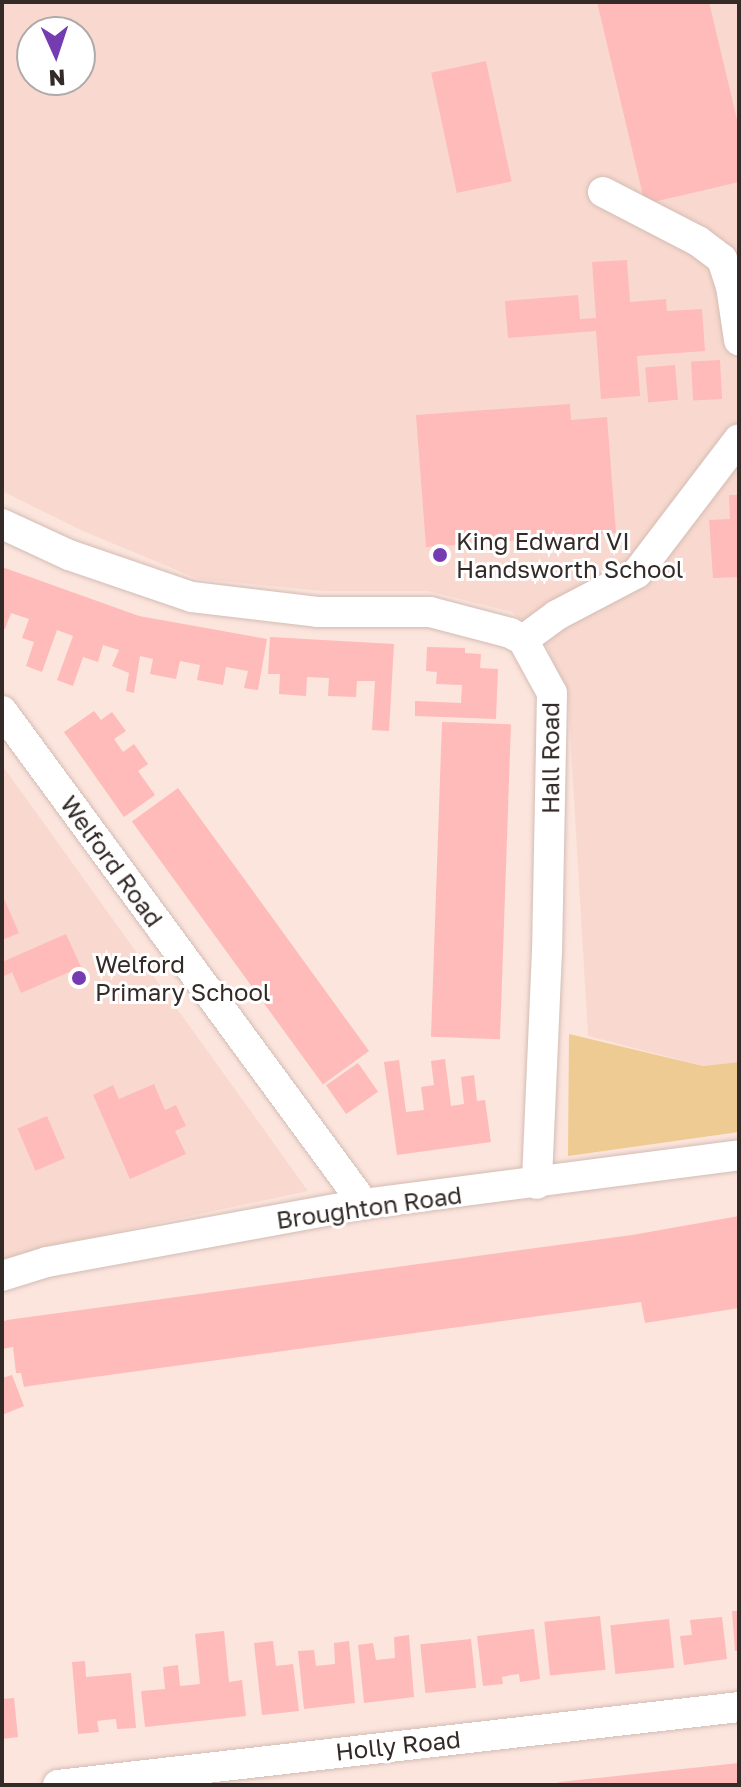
<!DOCTYPE html>
<html>
<head>
<meta charset="utf-8">
<style>
	body { margin:0 }
	#map { position:relative; width:741px; height:1787px; overflow:hidden; background:#fce5dd; font-family:"Golos Text",sans-serif }
	div>[style] { position:absolute }
	.built>* { inset:0; background:#f9d9cf }
	.green>* { inset:0; background:#edcb92 }
	.building>* { inset:0; background:#febbb9; transform-origin:0 0 }
	.roads { filter:drop-shadow(0 0 2px #d3bcb4) drop-shadow(0 0 2px #d3bcb4) }
	.minor>* { height:30px; margin:-15px; padding:0 15px; transform-origin:15px; border-radius:15px; background:#fff }
	.dots>* { width:22px; height:22px; translate:-50% -50%; box-sizing:border-box; border:4px solid #fff; border-radius:50% }
	span { translate:-50% -50%; white-space:nowrap; text-align:center; line-height:1.15; -webkit-text-stroke:6px #fff; paint-order:stroke }
	.poi-label { font-size:24px; color:#342b28 }
	.left { translate:0 -50%; text-align:left }
	.street-label { font-size:24px; color:#342b28 }
	.frame { position:absolute; inset:0; border:4px solid #342b28; pointer-events:none }
	.north { position:absolute; left:16px; top:16px; width:80px; height:80px; box-sizing:border-box; background:#fff; border:2px solid #aeaaa9; border-radius:50%; rotate:177deg; font-size:22px; font-weight:700; line-height:32px; text-align:center; color:#342b28 }
	.north::after { content:''; display:block; margin:auto; width:28px; height:36px; background:#753cb2; clip-path:polygon(50% 0,100% 100%,50% 72%,0 100%) }
</style>
</head>
<body>
<div id="map">
	<div class="built">
		<i style="clip-path:polygon(evenodd,2px 2px,739px 2px,739px 1062px,703px 1066px,588px 1036px,568px 697px,546px 645px,512px 612px,428px 591px,323px 591px,198px 579px,83px 531px,2px 491px,2px 2px,32px 32px,80px 32px,80px 80px,32px 80px,32px 32px)"></i>
		<i style="clip-path:polygon(2px 765px,308px 1191px,69px 1242px,2px 1263px)"></i>
	</div>
	<div class="green">
		<i style="clip-path:polygon(569px 1034px,703px 1066px,739px 1062px,739px 1132px,568px 1156px)"></i>
	</div>
	<div class="building">
		<i style="clip-path:polygon(597px 2px,709px 2px,739px 128px,739px 182px,645px 204px)"></i>
		<i style="left:486px;top:61px;width:123px;height:56px;rotate:78deg"></i>
		<i style="clip-path:polygon(627px 260px,630px 302px,666px 299px,667px 311px,702px 309px,705px 351px,637px 356px,640px 396px,601px 399px,596px 331px,508px 338px,505px 301px,578px 295px,580px 319px,596px 318px,592px 262px)"></i>
		<i style="left:720px;top:360px;width:39px;height:29px;rotate:87deg"></i>
		<i style="left:675px;top:365px;width:35px;height:30px;rotate:85deg"></i>
		<i style="clip-path:polygon(570px 404px,571px 420px,607px 417px,616px 533px,426px 547px,416px 415px)"></i>
		<i style="clip-path:polygon(729px 495px,739px 495px,739px 577px,713px 578px,709px 520px,730px 519px)"></i>
		<i style="clip-path:polygon(2px 567px,139px 616px,267px 639px,258px 690px,244px 688px,248px 671px,226px 667px,223px 685px,197px 680px,200px 665px,180px 661px,176px 679px,150px 674px,153px 659px,140px 656px,134px 693px,126px 691px,129px 673px,112px 666px,119px 650px,103px 645px,98px 662px,83px 657px,73px 686px,57px 680px,73px 636px,57px 630px,42px 672px,26px 666px,34px 642px,22px 638px,29px 619px,11px 613px,5px 629px,2px 628px)"></i>
		<i style="clip-path:polygon(270px 637px,394px 644px,389px 731px,372px 730px,375px 681px,357px 681px,356px 697px,328px 696px,329px 678px,307px 677px,306px 696px,279px 694px,280px 674px,268px 674px)"></i>
		<i style="clip-path:polygon(427px 647px,465px 648px,465px 653px,481px 654px,480px 668px,498px 669px,496px 719px,415px 716px,415px 701px,461px 703px,462px 685px,436px 684px,437px 672px,426px 671px)"></i>
		<i style="clip-path:polygon(94px 711px,101px 720px,112px 712px,126px 731px,114px 739px,123px 752px,134px 744px,148px 764px,138px 771px,155px 795px,124px 817px,64px 732px)"></i>
		<i style="left:442px;top:722px;width:69px;height:315px;rotate:2deg"></i>
		<i style="left:178px;top:788px;width:325px;height:57px;rotate:54deg"></i>
		<i style="clip-path:polygon(2px 894px,19px 933px,2px 940px)"></i>
		<i style="clip-path:polygon(66px 934px,81px 967px,21px 993px,12px 972px,2px 977px,2px 962px)"></i>
		<i style="clip-path:polygon(445px 1059px,451px 1106px,464px 1104px,461px 1077px,474px 1075px,477px 1101px,485px 1100px,491px 1142px,397px 1155px,384px 1062px,399px 1060px,406px 1112px,424px 1110px,421px 1087px,434px 1085px,431px 1061px)"></i>
		<i style="left:358px;top:1063px;width:35px;height:39px;rotate:55deg"></i>
		<i style="clip-path:polygon(154px 1084px,165px 1110px,176px 1105px,186px 1126px,175px 1131px,186px 1154px,130px 1179px,93px 1095px,113px 1085px,119px 1099px)"></i>
		<i style="left:47px;top:1116px;width:46px;height:32px;rotate:67deg"></i>
		<i style="clip-path:polygon(739px 1216px,739px 1308px,645px 1323px,641px 1302px,29px 1386px,24px 1387px,21px 1373px,16px 1373px,13px 1347px,2px 1349px,2px 1322px,7px 1320px,632px 1235px)"></i>
		<i style="clip-path:polygon(12px 1375px,24px 1406px,2px 1415px,2px 1378px)"></i>
		<i style="clip-path:polygon(732px 1611px,739px 1611px,739px 1651px,735px 1651px)"></i>
		<i style="left:600px;top:1616px;width:54px;height:56px;rotate:84deg"></i>
		<i style="clip-path:polygon(722px 1617px,727px 1659px,684px 1665px,680px 1636px,692px 1635px,690px 1620px)"></i>
		<i style="left:669px;top:1619px;width:49px;height:59px;rotate:84deg"></i>
		<i style="clip-path:polygon(534px 1629px,540px 1679px,520px 1682px,519px 1674px,511px 1675px,502px 1677px,503px 1684px,483px 1686px,477px 1636px)"></i>
		<i style="clip-path:polygon(224px 1631px,229px 1682px,242px 1680px,246px 1716px,145px 1727px,141px 1691px,165px 1689px,163px 1667px,178px 1665px,180px 1686px,200px 1684px,195px 1634px)"></i>
		<i style="clip-path:polygon(409px 1635px,414px 1697px,364px 1703px,358px 1645px,373px 1643px,376px 1660px,395px 1658px,394px 1637px)"></i>
		<i style="left:471px;top:1639px;width:49px;height:51px;rotate:84deg"></i>
		<i style="clip-path:polygon(273px 1641px,276px 1666px,293px 1664px,299px 1711px,262px 1715px,254px 1643px)"></i>
		<i style="clip-path:polygon(349px 1641px,355px 1703px,304px 1709px,298px 1651px,314px 1650px,316px 1666px,335px 1664px,334px 1643px)"></i>
		<i style="clip-path:polygon(85px 1661px,86px 1677px,131px 1673px,136px 1728px,117px 1729px,116px 1719px,105px 1720px,97px 1721px,99px 1732px,78px 1734px,72px 1662px)"></i>
		<i style="clip-path:polygon(14px 1698px,18px 1737px,2px 1739px,2px 1699px)"></i>
		<i style="clip-path:polygon(739px 1763px,739px 1785px,551px 1785px,560px 1782px)"></i>
	</div>
	<div class="roads">
		<div class="minor">
			<i style="left:603px;top:192px;width:107px;rotate:27.3deg"></i>
			<i style="left:698px;top:241px;width:30px;rotate:37deg"></i>
			<i style="left:722px;top:259px;width:28px;rotate:72deg"></i>
			<i style="left:731px;top:286px;width:55px;rotate:81.6deg"></i>
			<i style="left:2px;top:524px;width:74px;rotate:24.8deg"></i>
			<i style="left:69px;top:555px;width:130px;rotate:18.9deg"></i>
			<i style="left:192px;top:597px;width:126px;rotate:6.8deg"></i>
			<i style="left:317px;top:612px;width:113px"></i>
			<i style="left:430px;top:612px;width:83px;rotate:14.7deg"></i>
			<i style="left:510px;top:633px;width:15px;rotate:28deg"></i>
			<i style="left:523px;top:640px;width:60px;rotate:61.3deg"></i>
			<i style="left:552px;top:693px;width:258px;rotate:91.1deg"></i>
			<i style="left:547px;top:951px;width:233px;rotate:92.5deg"></i>
			<i style="left:523px;top:640px;width:42px;rotate:-36.3deg"></i>
			<i style="left:557px;top:615px;width:90px;rotate:-27.7deg"></i>
			<i style="left:637px;top:573px;width:168px;rotate:-52.7deg"></i>
			<i style="left:2px;top:711px;width:612px;rotate:53.71deg"></i>
			<i style="left:2px;top:1276px;width:47px;rotate:-17.3deg"></i>
			<i style="left:47px;top:1262px;width:322px;rotate:-10.4deg"></i>
			<i style="left:364px;top:1204px;width:378px;rotate:-7.4deg"></i>
			<i style="left:58px;top:1785px;width:685px;rotate:-6.53deg"></i>
		</div>
	</div>
	<div class="dots">
		<i style="left:440px;top:555px;background:#753cb2"></i>
		<i style="left:79px;top:978px;background:#753cb2"></i>
	</div>
	<div class="poi-label">
		<span class="left" style="left:456px;top:555px">King Edward VI<br>Handsworth School</span>
		<span class="left" style="left:95px;top:978px">Welford<br>Primary School</span>
	</div>
	<div class="street-label">
		<span style="left:550px;top:758px;rotate:-90deg">Hall Road</span>
		<span style="left:112px;top:861px;rotate:54deg">Welford Road</span>
		<span style="left:369px;top:1207px;rotate:-8deg">Broughton Road</span>
		<span style="left:398px;top:1745px;rotate:-6deg">Holly Road</span>
	</div>
	<div class="frame"></div>
	<div class="north">N</div>
</div>
</body>
</html>
